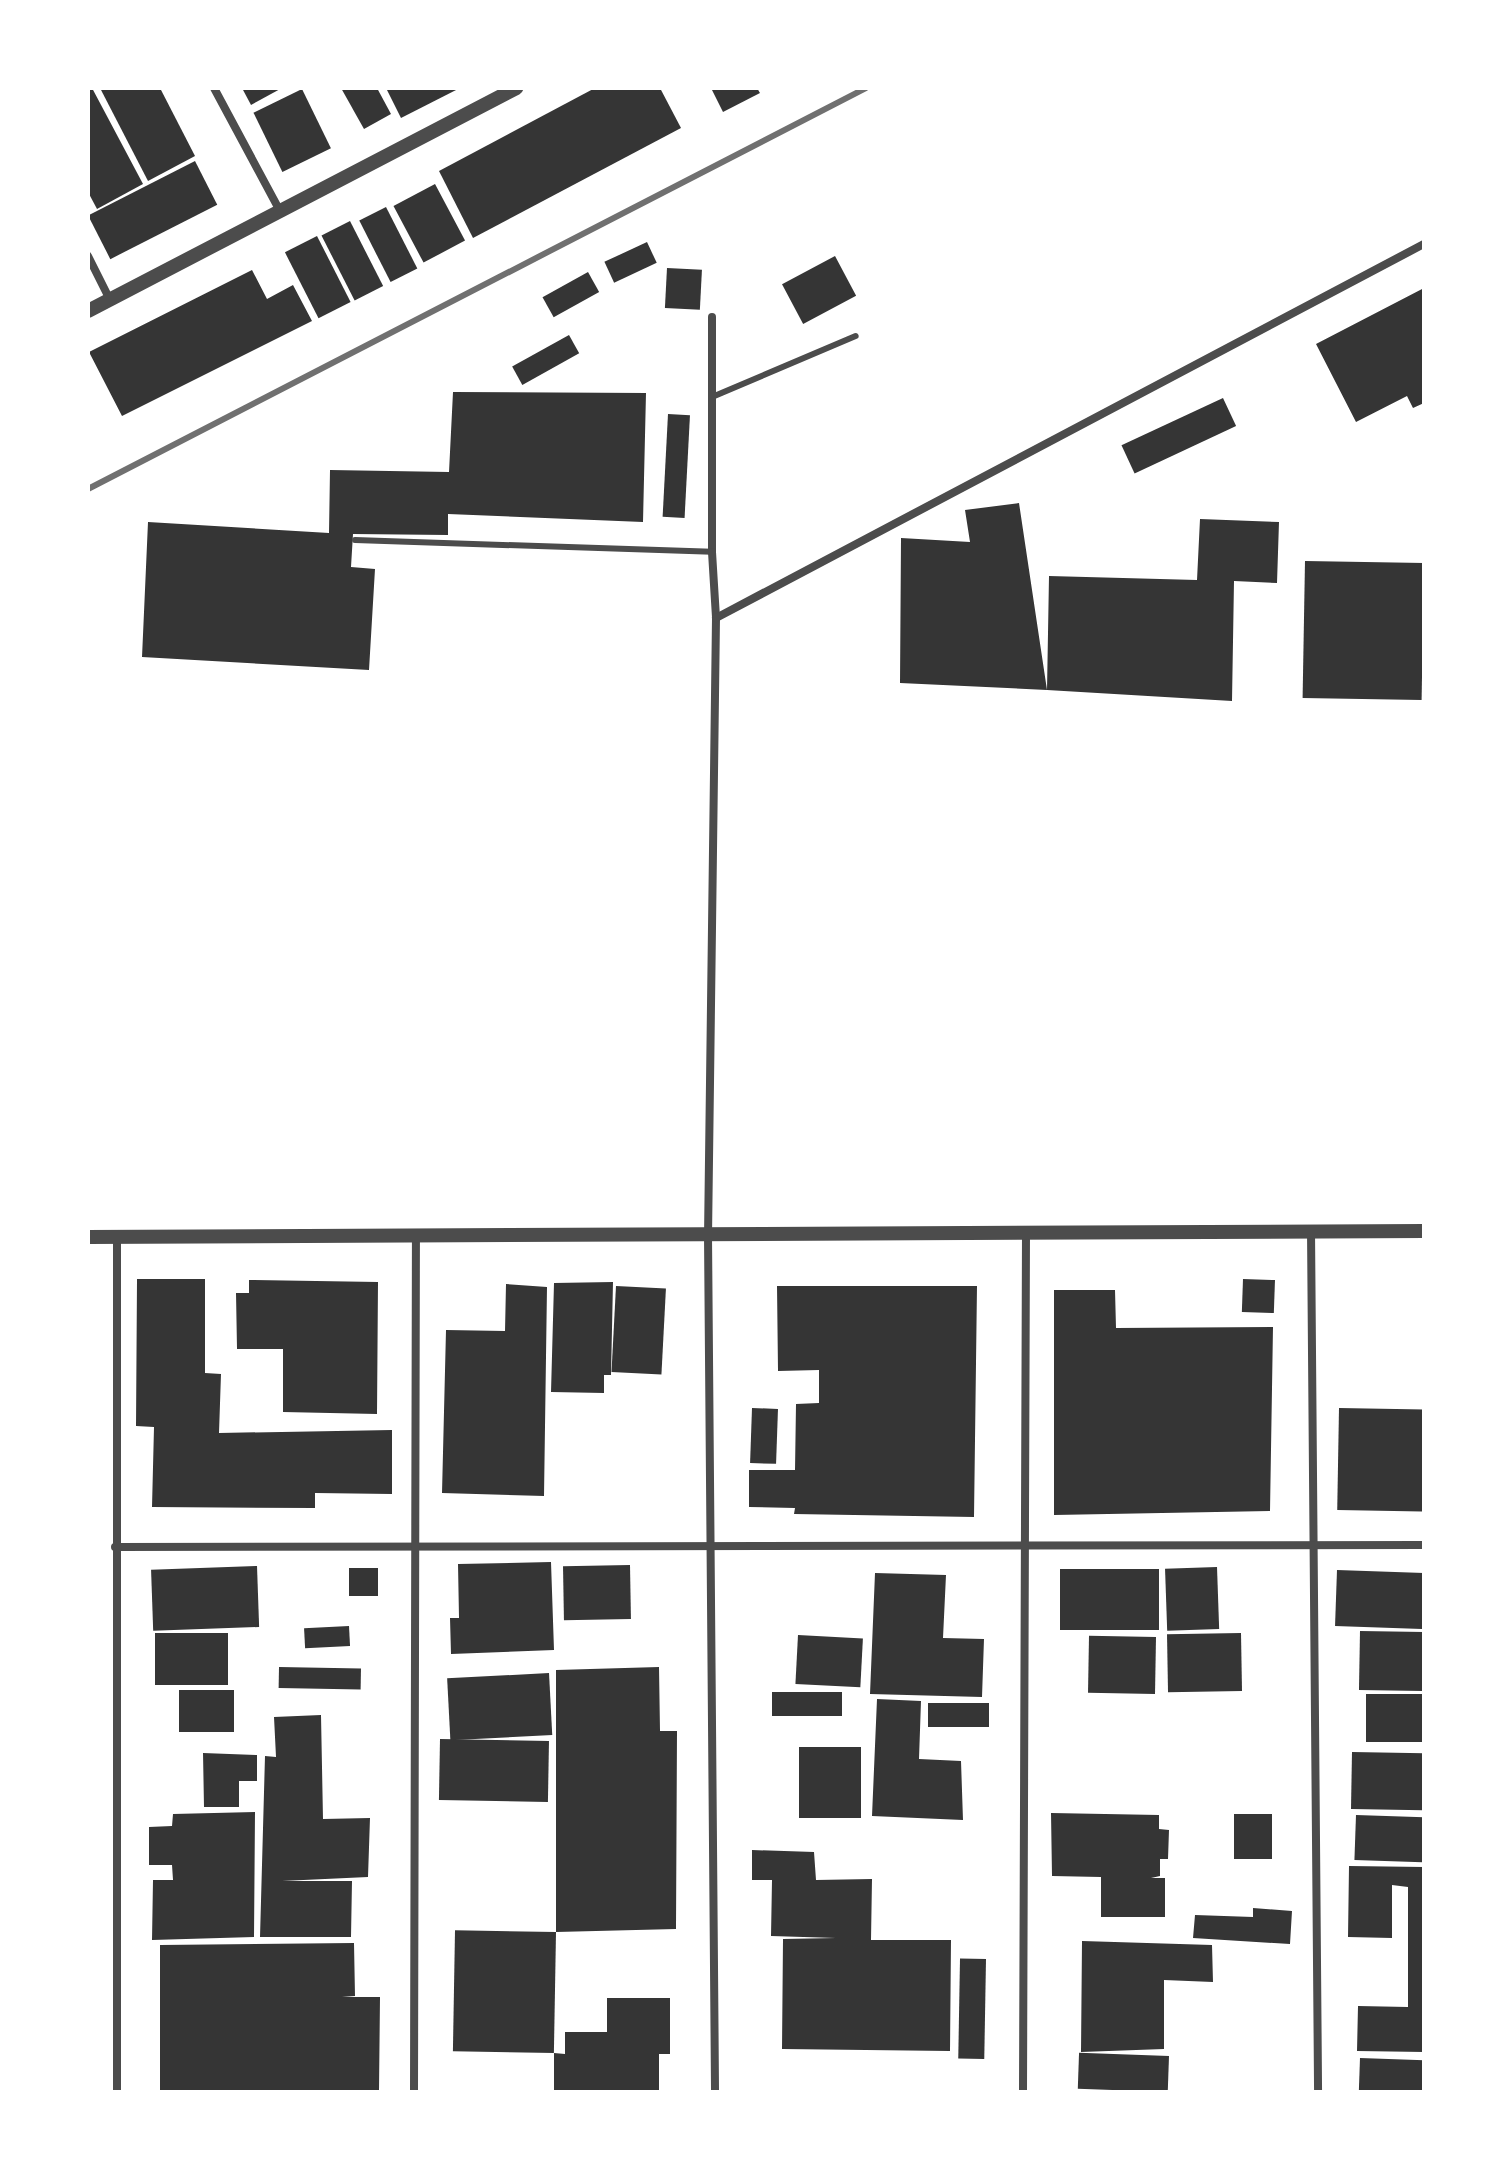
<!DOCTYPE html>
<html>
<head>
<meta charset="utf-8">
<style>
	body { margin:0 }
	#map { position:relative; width:1512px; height:2180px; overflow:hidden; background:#fff; font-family:Inter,sans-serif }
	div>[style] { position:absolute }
	.building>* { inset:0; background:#353535; transform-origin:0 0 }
	.service>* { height:6px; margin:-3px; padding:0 3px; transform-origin:3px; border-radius:3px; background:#4c4c4c }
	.minor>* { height:8px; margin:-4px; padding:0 4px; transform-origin:4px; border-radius:4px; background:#4c4c4c }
	.tertiary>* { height:14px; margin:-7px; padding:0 7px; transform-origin:7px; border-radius:7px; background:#4c4c4c }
	.rail>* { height:6px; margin:-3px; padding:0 3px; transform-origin:3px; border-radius:3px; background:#707070 }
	span { translate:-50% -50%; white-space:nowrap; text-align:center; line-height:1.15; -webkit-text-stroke:6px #fff; paint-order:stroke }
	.frame { position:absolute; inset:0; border:90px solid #fff; pointer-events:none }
</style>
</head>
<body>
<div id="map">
	<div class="building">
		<i style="clip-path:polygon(88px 88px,92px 88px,143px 184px,97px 209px,88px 192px)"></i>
		<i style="clip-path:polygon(100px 88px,160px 88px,195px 156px,148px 181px)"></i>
		<i style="clip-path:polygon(242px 88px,282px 88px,251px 105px)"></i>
		<i style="clip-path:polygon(341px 88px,377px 88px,391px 114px,364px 129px)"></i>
		<i style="clip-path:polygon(386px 88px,460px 88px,401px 118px)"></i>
		<i style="clip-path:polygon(595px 88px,660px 88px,681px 128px,473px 238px,439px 171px)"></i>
		<i style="clip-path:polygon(711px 88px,757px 88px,760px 93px,723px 112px)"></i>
		<i style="left:302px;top:89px;width:66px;height:54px;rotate:64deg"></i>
		<i style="left:195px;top:161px;width:49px;height:120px;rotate:63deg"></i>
		<i style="left:435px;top:184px;width:64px;height:47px;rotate:62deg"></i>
		<i style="left:386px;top:207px;width:69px;height:30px;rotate:63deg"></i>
		<i style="left:350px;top:221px;width:73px;height:32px;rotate:63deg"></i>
		<i style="left:317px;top:236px;width:74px;height:36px;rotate:63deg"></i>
		<i style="left:647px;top:242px;width:23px;height:47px;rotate:65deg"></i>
		<i style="left:835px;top:256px;width:45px;height:60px;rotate:62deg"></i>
		<i style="left:667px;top:268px;width:35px;height:40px;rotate:3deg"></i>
		<i style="clip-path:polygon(252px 270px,267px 299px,293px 285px,312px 321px,122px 416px,89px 352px)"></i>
		<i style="left:588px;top:272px;width:23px;height:52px;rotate:61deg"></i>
		<i style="clip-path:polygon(1424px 288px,1424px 403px,1413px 408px,1407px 396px,1356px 422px,1316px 344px)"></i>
		<i style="left:569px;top:335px;width:21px;height:65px;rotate:61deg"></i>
		<i style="clip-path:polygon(453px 392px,646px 393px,643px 522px,448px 514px,448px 535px,353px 534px,351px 567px,375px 569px,369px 670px,142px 657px,148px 522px,329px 533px,330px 470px,449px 472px)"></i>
		<i style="left:1223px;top:398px;width:31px;height:112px;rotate:65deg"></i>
		<i style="left:668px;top:414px;width:22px;height:103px;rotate:3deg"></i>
		<i style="clip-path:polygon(1019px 503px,1047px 690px,900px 683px,901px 538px,970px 542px,965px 510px)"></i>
		<i style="clip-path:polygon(1200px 519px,1279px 522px,1277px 583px,1234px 581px,1232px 701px,1047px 690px,1049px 576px,1197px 580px)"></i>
		<i style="left:1305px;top:561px;width:119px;height:137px;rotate:1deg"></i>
		<i style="clip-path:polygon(137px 1279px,205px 1279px,205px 1373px,221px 1374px,219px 1433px,392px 1430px,392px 1494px,315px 1493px,315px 1508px,152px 1507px,154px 1427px,136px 1426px)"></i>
		<i style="left:1243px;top:1279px;width:32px;height:33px;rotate:2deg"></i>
		<i style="clip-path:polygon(249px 1280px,378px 1282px,377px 1414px,283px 1412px,283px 1349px,237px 1349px,236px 1293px,249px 1293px)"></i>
		<i style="clip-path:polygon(613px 1282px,611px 1375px,604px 1375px,604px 1393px,551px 1392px,554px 1283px)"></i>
		<i style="clip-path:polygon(506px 1284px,547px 1287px,544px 1496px,442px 1493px,446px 1330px,505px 1331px)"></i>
		<i style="left:616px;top:1286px;width:50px;height:86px;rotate:3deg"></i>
		<i style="clip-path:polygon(777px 1286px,977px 1286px,974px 1517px,794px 1514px,795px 1508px,749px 1507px,749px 1470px,795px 1470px,796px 1404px,819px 1403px,819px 1370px,778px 1371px)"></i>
		<i style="clip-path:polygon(1054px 1290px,1115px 1290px,1116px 1328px,1273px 1327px,1270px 1511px,1054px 1515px)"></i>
		<i style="left:752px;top:1408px;width:26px;height:55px;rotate:2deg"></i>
		<i style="left:1339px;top:1408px;width:85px;height:102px;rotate:1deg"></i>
		<i style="clip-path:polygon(551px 1562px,554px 1650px,451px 1654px,450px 1618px,459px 1618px,458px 1564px)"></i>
		<i style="left:630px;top:1565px;width:54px;height:67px;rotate:89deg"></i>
		<i style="left:257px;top:1566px;width:61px;height:106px;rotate:88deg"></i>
		<i style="left:1217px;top:1567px;width:62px;height:52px;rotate:88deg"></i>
		<i style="left:349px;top:1568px;width:29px;height:28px"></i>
		<i style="left:1159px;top:1569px;width:61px;height:99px;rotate:90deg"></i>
		<i style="left:1337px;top:1570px;width:87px;height:56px;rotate:2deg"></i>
		<i style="clip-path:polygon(875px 1573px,946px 1575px,943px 1638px,984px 1639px,982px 1697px,870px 1694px)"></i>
		<i style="left:349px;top:1626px;width:20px;height:45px;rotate:87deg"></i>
		<i style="left:1360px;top:1631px;width:64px;height:59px;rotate:1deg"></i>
		<i style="left:155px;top:1633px;width:73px;height:52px"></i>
		<i style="left:1241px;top:1633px;width:58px;height:74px;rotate:89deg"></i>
		<i style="left:798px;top:1635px;width:65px;height:49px;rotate:3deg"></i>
		<i style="left:1156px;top:1637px;width:57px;height:67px;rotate:91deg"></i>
		<i style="left:279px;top:1667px;width:82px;height:21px;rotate:1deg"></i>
		<i style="clip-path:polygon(659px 1667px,660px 1731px,677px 1731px,676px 1929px,556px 1932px,556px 1670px)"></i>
		<i style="left:549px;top:1673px;width:62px;height:102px;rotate:87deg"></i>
		<i style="left:179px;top:1690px;width:55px;height:42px"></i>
		<i style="left:772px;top:1692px;width:70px;height:24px"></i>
		<i style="left:1424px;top:1694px;width:48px;height:58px;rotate:90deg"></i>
		<i style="clip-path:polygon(877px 1699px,921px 1701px,919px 1759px,961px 1761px,963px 1820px,872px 1816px)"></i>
		<i style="left:928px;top:1703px;width:61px;height:24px"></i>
		<i style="clip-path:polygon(321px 1715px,323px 1819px,370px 1818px,368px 1877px,282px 1881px,352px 1881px,351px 1937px,260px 1937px,265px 1756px,276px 1757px,274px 1717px)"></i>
		<i style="left:440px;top:1739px;width:109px;height:61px;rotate:1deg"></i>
		<i style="left:799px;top:1747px;width:62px;height:71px"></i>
		<i style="left:1352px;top:1752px;width:72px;height:57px;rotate:1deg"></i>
		<i style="clip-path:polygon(203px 1753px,257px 1755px,257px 1781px,239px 1781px,239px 1807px,204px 1807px)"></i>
		<i style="clip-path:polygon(255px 1812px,254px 1937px,152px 1940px,153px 1880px,173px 1880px,172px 1865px,149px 1865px,149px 1827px,172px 1826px,173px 1814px)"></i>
		<i style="clip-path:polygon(1051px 1813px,1159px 1815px,1159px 1829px,1169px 1830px,1168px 1859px,1160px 1859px,1160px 1876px,1151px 1878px,1165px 1878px,1165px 1917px,1101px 1917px,1101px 1877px,1052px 1876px)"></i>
		<i style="left:1234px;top:1814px;width:38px;height:45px"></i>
		<i style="left:1356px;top:1815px;width:68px;height:45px;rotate:2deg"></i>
		<i style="clip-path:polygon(752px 1850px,814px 1852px,816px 1880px,872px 1879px,871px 1940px,951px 1940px,950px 2051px,782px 2049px,783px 1939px,836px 1938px,771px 1936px,772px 1880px,752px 1880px)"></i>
		<i style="clip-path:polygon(1349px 1866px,1424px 1867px,1424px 2052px,1357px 2051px,1358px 2006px,1408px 2007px,1408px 1887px,1392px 1885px,1392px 1938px,1348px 1937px)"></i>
		<i style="clip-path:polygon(1253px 1908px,1292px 1911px,1290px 1944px,1193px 1938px,1195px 1915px,1253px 1917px)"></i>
		<i style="left:556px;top:1932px;width:121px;height:101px;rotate:91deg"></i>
		<i style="clip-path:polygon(1082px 1941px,1212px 1945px,1213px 1982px,1164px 1980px,1164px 2049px,1081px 2052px)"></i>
		<i style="clip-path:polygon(354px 1943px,355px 1996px,342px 1997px,380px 1997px,379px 2092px,160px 2092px,160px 1945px)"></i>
		<i style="left:986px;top:1959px;width:100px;height:26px;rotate:91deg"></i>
		<i style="clip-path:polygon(607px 1998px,670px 1998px,670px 2054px,659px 2054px,659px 2092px,554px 2092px,554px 2053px,565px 2054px,565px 2032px,607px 2032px)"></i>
		<i style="left:1169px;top:2056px;width:36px;height:90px;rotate:92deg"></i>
		<i style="left:1360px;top:2058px;width:64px;height:34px;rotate:2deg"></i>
	</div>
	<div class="service">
		<i style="left:712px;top:397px;width:156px;rotate:-23deg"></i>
		<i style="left:355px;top:540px;width:357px;rotate:1.9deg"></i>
	</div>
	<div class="minor">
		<i style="left:214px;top:88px;width:142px;rotate:61.8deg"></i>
		<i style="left:88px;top:256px;width:49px;rotate:63.4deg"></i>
		<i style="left:712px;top:317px;width:235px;rotate:90deg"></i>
		<i style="left:712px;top:552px;width:66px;rotate:86.5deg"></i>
		<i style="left:716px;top:618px;width:617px;rotate:90.74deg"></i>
		<i style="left:708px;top:1235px;width:857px;rotate:89.53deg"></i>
		<i style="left:716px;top:618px;width:801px;rotate:-27.85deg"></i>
		<i style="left:1311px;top:1230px;width:862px;rotate:89.53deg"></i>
		<i style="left:115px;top:1547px;width:1309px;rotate:-0.09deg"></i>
		<i style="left:117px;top:2092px;width:855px;rotate:-90deg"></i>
		<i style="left:414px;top:2092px;width:856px;rotate:-89.87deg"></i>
		<i style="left:1023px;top:2092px;width:860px;rotate:-89.8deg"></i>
	</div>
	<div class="tertiary">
		<i style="left:88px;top:311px;width:483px;rotate:-27.5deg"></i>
		<i style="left:88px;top:1237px;width:1336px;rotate:-0.26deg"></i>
	</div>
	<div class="rail">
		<i style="left:88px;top:489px;width:875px;rotate:-27.27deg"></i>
	</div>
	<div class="frame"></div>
</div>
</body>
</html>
